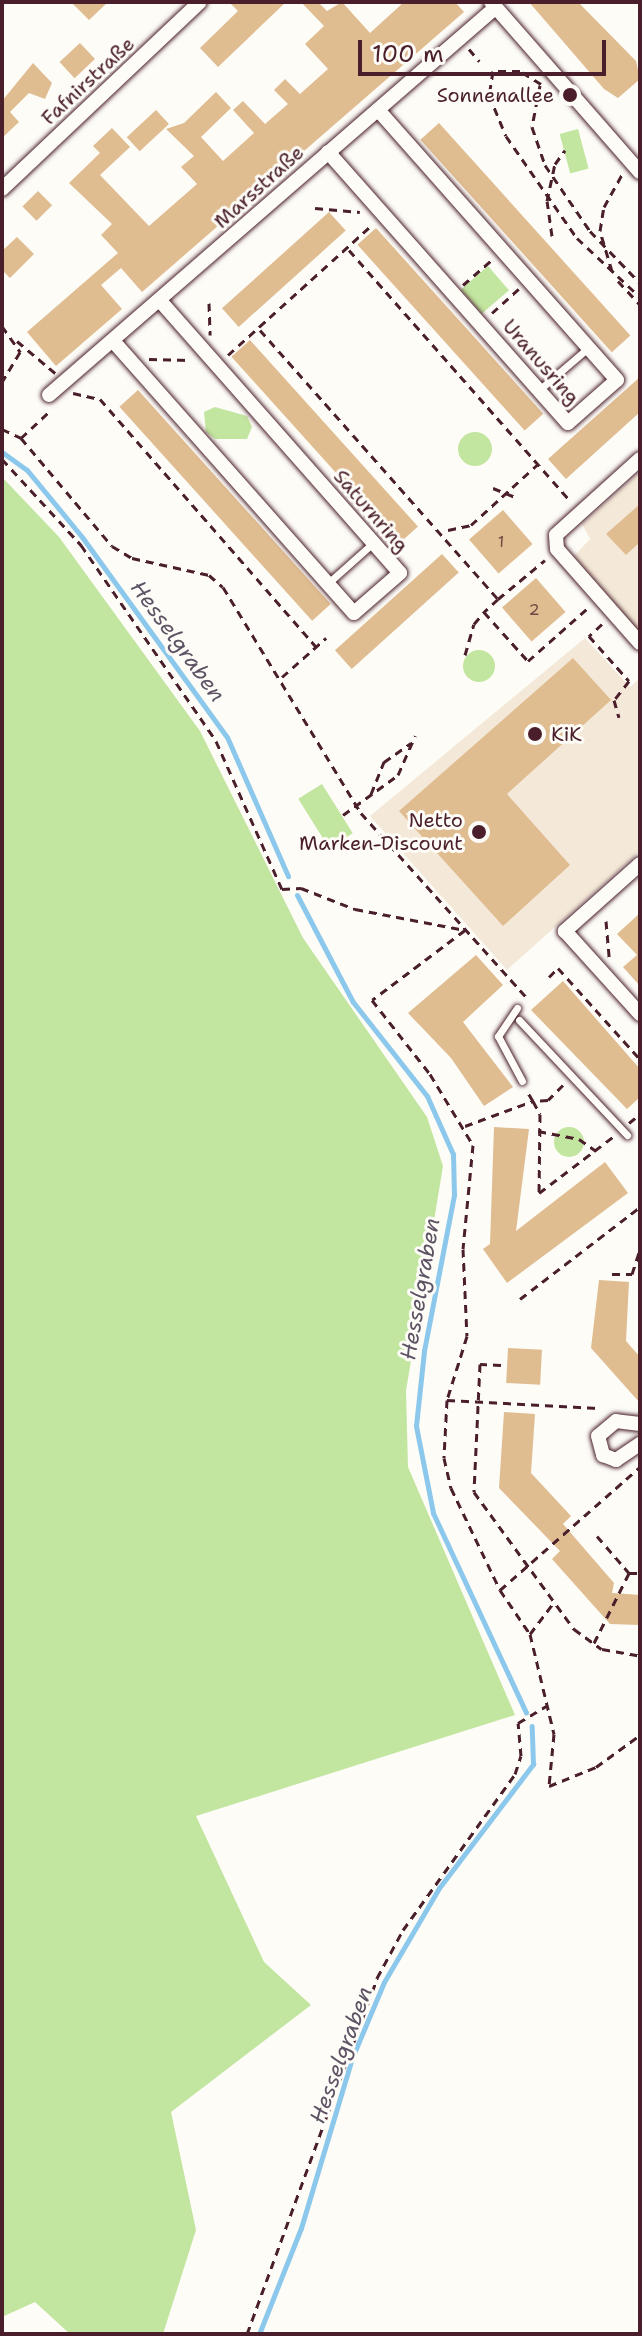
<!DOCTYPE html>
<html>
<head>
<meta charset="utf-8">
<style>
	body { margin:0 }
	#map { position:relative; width:642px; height:2336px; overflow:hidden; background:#fdfcf7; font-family:"Shantell Sans",sans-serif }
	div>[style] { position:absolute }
	.built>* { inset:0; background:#f4e9d8 }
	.green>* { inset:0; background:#c2e59f; transform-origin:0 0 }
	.round { border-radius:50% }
	.stream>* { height:5px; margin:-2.5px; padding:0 2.5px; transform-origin:2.5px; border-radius:2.5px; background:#8cc8ec }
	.building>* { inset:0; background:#e0bc91; transform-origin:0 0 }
	.path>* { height:3px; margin-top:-1.5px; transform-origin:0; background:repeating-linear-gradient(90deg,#4a1f2b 0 8px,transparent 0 14px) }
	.roads { filter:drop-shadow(0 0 2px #4a1f2b) drop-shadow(0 0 2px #4a1f2b) }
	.lane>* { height:7px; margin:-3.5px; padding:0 3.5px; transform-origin:3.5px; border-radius:3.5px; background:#fdfcf7 }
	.street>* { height:14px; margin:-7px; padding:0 7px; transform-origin:7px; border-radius:7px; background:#fdfcf7 }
	.dots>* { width:22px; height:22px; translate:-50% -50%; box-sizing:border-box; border:4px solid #fdfcf7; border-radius:50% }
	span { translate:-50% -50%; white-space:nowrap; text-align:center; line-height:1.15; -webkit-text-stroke:6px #fdfcf7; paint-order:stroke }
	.number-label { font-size:16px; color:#704644 }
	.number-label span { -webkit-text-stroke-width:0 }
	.street-label { font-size:20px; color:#4a1f2b }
	.poi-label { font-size:20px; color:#4a1f2b }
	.right { translate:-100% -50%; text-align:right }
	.left { translate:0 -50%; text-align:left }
	.water-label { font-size:22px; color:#5e5265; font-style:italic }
	.frame { position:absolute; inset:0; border:4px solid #4a1f2b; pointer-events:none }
	.scale { position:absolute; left:358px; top:40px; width:248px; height:36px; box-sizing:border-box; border:4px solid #4a1f2b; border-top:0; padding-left:10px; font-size:24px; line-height:28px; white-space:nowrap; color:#4a1f2b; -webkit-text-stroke:6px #fdfcf7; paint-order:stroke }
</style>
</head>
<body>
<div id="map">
	<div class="built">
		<i style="clip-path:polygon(640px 472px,640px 634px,574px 556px,590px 539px,582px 524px)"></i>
		<i style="clip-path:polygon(585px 638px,630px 687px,640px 678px,640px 851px,507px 970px,370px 816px)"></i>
	</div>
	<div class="green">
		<i style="left:578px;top:129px;width:41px;height:19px;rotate:75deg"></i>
		<i style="left:488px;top:266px;width:32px;height:36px;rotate:49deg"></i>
		<i style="clip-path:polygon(215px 407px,247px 416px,252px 427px,247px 439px,215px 439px,206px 432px,204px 412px)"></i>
		<i class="round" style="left:458px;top:432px;width:34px;height:34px"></i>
		<i style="clip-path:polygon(2px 477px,59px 537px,200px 731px,303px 938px,427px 1117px,443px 1166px,406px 1391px,408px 1467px,515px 1715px,196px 1816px,264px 1962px,311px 2005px,171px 2112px,196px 2230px,163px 2334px,70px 2334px,35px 2302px,2px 2317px)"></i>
		<i class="round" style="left:463px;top:650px;width:32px;height:32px"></i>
		<i style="left:322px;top:784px;width:58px;height:28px;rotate:58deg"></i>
		<i class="round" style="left:554px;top:1127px;width:30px;height:30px"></i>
	</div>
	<div class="stream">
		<i style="left:2px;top:452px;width:31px;rotate:36deg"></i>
		<i style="left:27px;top:470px;width:87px;rotate:50.6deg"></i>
		<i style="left:82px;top:537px;width:247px;rotate:54.1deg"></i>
		<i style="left:227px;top:737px;width:152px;rotate:66.3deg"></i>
		<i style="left:297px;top:895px;width:121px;rotate:62.4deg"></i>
		<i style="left:353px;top:1002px;width:120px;rotate:51.8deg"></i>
		<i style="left:427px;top:1096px;width:64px;rotate:65.9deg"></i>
		<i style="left:453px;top:1154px;width:41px;rotate:88.6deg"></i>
		<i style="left:454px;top:1195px;width:159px;rotate:100.9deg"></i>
		<i style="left:424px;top:1351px;width:75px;rotate:96.1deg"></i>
		<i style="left:416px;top:1426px;width:89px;rotate:78.9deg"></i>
		<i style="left:433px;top:1513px;width:220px;rotate:65deg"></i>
		<i style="left:259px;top:2334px;width:114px;rotate:-68.4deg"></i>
		<i style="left:301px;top:2228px;width:177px;rotate:-73.3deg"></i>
		<i style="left:352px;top:2058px;width:82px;rotate:-67.2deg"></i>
		<i style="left:384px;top:1982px;width:109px;rotate:-59.7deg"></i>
		<i style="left:439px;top:1888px;width:156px;rotate:-52.8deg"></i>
		<i style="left:533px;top:1764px;width:38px;rotate:-92deg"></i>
	</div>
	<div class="building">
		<i style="clip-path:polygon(71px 2px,108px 2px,89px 20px)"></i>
		<i style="clip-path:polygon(229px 2px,286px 2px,218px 67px,200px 48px,238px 11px)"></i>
		<i style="clip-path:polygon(301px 2px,318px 2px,327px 11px,342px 2px,370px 33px,404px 2px,455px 2px,464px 12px,142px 292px,121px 268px,101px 285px,122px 309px,56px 366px,27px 332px,118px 253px,101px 235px,112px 224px,69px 183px,100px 153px,93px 146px,112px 128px,130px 147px,100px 175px,149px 226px,197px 184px,181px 167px,194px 156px,166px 129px,184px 123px,216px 92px,231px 108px,201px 137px,223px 161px,254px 133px,233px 110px,243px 101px,265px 124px,288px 104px,274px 90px,285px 79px,300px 94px,328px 69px,305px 44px,324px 26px)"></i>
		<i style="clip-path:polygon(529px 2px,578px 2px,636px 61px,640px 79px,618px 98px,604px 89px)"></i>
		<i style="left:80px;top:43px;width:22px;height:28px;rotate:47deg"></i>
		<i style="clip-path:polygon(33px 63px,52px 83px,45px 99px,29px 93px,10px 112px,19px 122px,2px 138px,2px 101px)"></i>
		<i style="left:156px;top:110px;width:19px;height:40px;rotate:47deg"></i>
		<i style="left:439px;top:123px;width:286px;height:25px;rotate:48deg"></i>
		<i style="left:38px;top:191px;width:20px;height:22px;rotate:45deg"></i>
		<i style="left:329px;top:212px;width:25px;height:144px;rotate:48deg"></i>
		<i style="left:376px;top:228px;width:250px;height:25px;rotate:48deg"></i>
		<i style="clip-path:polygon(17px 237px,34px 254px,10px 278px,2px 270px,2px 251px)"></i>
		<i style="left:250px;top:340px;width:251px;height:25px;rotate:48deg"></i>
		<i style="clip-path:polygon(640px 377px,640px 412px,566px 479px,548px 459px)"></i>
		<i style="left:138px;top:390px;width:288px;height:25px;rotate:48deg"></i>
		<i style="clip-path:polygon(640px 504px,640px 542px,626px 555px,606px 534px)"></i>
		<i style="left:503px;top:510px;width:45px;height:45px;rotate:49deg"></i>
		<i style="left:442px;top:554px;width:25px;height:144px;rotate:48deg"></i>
		<i style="left:536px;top:578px;width:45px;height:45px;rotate:49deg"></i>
		<i style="clip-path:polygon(573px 658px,611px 700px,507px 794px,570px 865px,503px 926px,399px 811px)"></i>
		<i style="clip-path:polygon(640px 913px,640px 986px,623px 967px,637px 955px,617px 934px)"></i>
		<i style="clip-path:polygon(476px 955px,503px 985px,463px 1022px,513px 1087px,484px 1106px,451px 1058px,408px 1013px)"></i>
		<i style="clip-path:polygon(563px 981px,640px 1069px,640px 1097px,627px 1109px,531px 1010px)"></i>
		<i style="clip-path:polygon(494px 1127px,529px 1129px,516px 1231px,605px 1162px,628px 1193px,507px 1283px,483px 1249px,490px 1244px)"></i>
		<i style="clip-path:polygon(599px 1280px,629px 1282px,626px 1341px,640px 1357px,640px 1403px,591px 1348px)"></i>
		<i style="left:508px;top:1348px;width:34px;height:35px;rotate:3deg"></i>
		<i style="clip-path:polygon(504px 1412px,535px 1414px,531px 1473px,571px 1516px,563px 1524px,614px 1583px,612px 1593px,640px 1595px,640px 1625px,610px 1624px,552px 1559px,560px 1551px,499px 1488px)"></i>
	</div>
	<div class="path">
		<i style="left:469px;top:49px;width:16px;rotate:50deg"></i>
		<i style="left:541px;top:84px;width:25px;rotate:-148deg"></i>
		<i style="left:520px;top:71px;width:27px;rotate:180deg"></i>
		<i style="left:493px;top:71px;width:24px;rotate:99deg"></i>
		<i style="left:489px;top:95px;width:44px;rotate:67.5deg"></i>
		<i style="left:506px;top:136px;width:124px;rotate:55.2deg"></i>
		<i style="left:577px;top:238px;width:86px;rotate:43.1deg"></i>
		<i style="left:540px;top:85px;width:43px;rotate:100.8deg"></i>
		<i style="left:532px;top:127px;width:40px;rotate:71.1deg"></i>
		<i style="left:545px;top:165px;width:80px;rotate:55.7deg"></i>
		<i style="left:590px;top:231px;width:72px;rotate:46.1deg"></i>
		<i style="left:315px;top:208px;width:45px;rotate:5.1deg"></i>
		<i style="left:552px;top:236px;width:35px;rotate:-98deg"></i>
		<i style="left:547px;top:201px;width:38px;rotate:-78deg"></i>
		<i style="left:555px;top:164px;width:17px;rotate:-54deg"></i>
		<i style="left:349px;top:250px;width:334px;rotate:48.6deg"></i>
		<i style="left:612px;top:271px;width:42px;rotate:-106.7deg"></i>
		<i style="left:600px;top:231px;width:24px;rotate:-81deg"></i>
		<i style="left:604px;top:207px;width:38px;rotate:-61deg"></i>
		<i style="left:618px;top:281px;width:33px;rotate:47deg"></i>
		<i style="left:463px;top:285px;width:37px;rotate:-41deg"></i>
		<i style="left:209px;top:303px;width:32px;rotate:88deg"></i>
		<i style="left:492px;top:313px;width:36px;rotate:-42deg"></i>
		<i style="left:2px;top:326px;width:32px;rotate:55deg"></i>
		<i style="left:20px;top:352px;width:35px;rotate:121deg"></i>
		<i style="left:260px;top:330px;width:359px;rotate:48.5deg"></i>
		<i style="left:498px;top:599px;width:61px;rotate:-39.7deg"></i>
		<i style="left:17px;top:341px;width:50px;rotate:40.1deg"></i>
		<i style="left:228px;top:355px;width:194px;rotate:-42.1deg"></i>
		<i style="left:149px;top:359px;width:41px;rotate:1.4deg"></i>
		<i style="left:73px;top:393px;width:28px;rotate:13deg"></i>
		<i style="left:100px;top:399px;width:329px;rotate:48.9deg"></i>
		<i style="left:2px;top:429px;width:21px;rotate:25deg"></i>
		<i style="left:21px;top:438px;width:141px;rotate:49.9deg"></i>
		<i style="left:112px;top:546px;width:23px;rotate:31deg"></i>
		<i style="left:132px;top:558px;width:79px;rotate:12.4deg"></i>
		<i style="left:209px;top:575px;width:18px;rotate:41deg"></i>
		<i style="left:223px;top:587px;width:265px;rotate:58.6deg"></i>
		<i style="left:361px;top:813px;width:249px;rotate:48.1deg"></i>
		<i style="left:21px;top:438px;width:40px;rotate:-43deg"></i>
		<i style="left:2px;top:459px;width:117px;rotate:47.4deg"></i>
		<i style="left:81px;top:545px;width:238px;rotate:55.4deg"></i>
		<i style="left:216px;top:741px;width:162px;rotate:66deg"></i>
		<i style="left:282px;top:889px;width:19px;rotate:-3deg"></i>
		<i style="left:301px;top:888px;width:58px;rotate:21.3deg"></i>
		<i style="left:355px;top:909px;width:112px;rotate:10.8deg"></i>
		<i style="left:493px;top:488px;width:22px;rotate:22deg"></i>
		<i style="left:448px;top:530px;width:24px;rotate:-12deg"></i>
		<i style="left:471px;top:525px;width:91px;rotate:-42.3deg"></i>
		<i style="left:498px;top:599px;width:19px;rotate:137deg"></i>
		<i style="left:484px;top:612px;width:66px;rotate:48.1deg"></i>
		<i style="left:528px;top:661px;width:80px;rotate:-41.5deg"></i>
		<i style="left:602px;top:624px;width:18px;rotate:137deg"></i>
		<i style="left:589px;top:636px;width:60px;rotate:48.4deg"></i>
		<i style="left:629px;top:681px;width:24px;rotate:128deg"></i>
		<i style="left:614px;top:700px;width:18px;rotate:74deg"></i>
		<i style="left:465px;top:655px;width:32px;rotate:-74deg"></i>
		<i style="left:474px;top:624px;width:16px;rotate:-50deg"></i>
		<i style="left:282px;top:677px;width:59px;rotate:-41.6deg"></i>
		<i style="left:371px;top:794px;width:35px;rotate:-68deg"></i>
		<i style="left:384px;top:762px;width:33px;rotate:-35deg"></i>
		<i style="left:343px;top:815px;width:68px;rotate:-36deg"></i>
		<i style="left:398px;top:775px;width:43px;rotate:-66.4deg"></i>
		<i style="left:606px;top:921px;width:38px;rotate:85deg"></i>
		<i style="left:465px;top:930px;width:116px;rotate:143deg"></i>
		<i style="left:372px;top:1000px;width:94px;rotate:51.9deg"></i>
		<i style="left:430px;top:1074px;width:83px;rotate:58.8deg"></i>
		<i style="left:473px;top:1145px;width:104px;rotate:95.5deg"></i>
		<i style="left:463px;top:1249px;width:87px;rotate:87.4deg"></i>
		<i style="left:467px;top:1336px;width:67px;rotate:107.4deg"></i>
		<i style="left:447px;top:1400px;width:58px;rotate:93deg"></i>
		<i style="left:444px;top:1458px;width:31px;rotate:77deg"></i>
		<i style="left:451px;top:1488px;width:113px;rotate:64.3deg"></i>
		<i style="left:500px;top:1590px;width:53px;rotate:55.7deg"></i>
		<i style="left:530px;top:1634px;width:103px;rotate:76.5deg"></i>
		<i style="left:554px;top:1734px;width:52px;rotate:95.5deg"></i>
		<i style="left:549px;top:1786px;width:51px;rotate:-22deg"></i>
		<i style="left:596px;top:1767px;width:54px;rotate:-36deg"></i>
		<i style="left:549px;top:977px;width:13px;rotate:-45deg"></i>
		<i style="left:558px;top:968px;width:122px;rotate:48deg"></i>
		<i style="left:563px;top:1085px;width:21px;rotate:135deg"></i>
		<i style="left:548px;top:1100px;width:15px;rotate:176deg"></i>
		<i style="left:533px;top:1101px;width:15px;rotate:62deg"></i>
		<i style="left:540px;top:1114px;width:79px;rotate:90.7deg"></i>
		<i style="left:539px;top:1193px;width:94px;rotate:-37.2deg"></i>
		<i style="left:629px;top:1123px;width:14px;rotate:-39deg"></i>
		<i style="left:465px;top:1126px;width:72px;rotate:-20.2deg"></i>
		<i style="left:533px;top:1101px;width:12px;rotate:-121deg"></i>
		<i style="left:538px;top:1131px;width:42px;rotate:11deg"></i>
		<i style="left:579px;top:1139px;width:21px;rotate:35deg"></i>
		<i style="left:612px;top:1274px;width:20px"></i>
		<i style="left:632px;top:1274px;width:25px;rotate:-72deg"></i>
		<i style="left:520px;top:1299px;width:151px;rotate:-37.5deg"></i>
		<i style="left:501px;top:1365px;width:21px;rotate:-177deg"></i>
		<i style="left:480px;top:1364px;width:128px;rotate:92.7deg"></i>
		<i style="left:474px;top:1492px;width:170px;rotate:53.9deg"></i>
		<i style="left:574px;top:1629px;width:34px;rotate:36deg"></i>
		<i style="left:602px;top:1649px;width:39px;rotate:10deg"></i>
		<i style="left:447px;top:1400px;width:151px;rotate:3deg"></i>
		<i style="left:597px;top:1536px;width:49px;rotate:49.1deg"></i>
		<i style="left:629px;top:1573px;width:11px"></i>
		<i style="left:500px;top:1590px;width:186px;rotate:-41.3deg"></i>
		<i style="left:530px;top:1634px;width:39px;rotate:-53deg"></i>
		<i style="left:594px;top:1643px;width:78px;rotate:-63.4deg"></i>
		<i style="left:247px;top:2334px;width:379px;rotate:-69.9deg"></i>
		<i style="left:377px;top:1978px;width:55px;rotate:-61.6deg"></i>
		<i style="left:403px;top:1930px;width:192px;rotate:-54.3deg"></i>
		<i style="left:515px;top:1774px;width:19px;rotate:-72deg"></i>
		<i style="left:521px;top:1756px;width:33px;rotate:-95deg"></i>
		<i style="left:518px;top:1723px;width:33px;rotate:-31deg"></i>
	</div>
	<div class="roads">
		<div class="lane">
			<i style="left:539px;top:390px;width:65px;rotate:-40.6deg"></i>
			<i style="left:327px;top:584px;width:62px;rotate:-41.7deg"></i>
			<i style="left:517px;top:1008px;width:34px;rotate:124deg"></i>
			<i style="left:498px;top:1036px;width:51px;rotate:61.9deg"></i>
			<i style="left:519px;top:1020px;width:158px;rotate:46.8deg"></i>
		</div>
		<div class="street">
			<i style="left:491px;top:2px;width:226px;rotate:48.8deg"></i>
			<i style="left:328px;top:152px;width:362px;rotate:48.5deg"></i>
			<i style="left:568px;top:423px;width:65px;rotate:-41.3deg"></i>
			<i style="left:617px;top:380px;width:361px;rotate:-131.5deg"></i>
			<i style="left:2px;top:189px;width:272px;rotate:-43.4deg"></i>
			<i style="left:114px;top:342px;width:362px;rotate:48.5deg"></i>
			<i style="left:354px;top:613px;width:61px;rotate:-41deg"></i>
			<i style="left:400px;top:573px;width:363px;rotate:-131.4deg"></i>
			<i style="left:49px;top:395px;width:590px;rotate:-40.95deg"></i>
			<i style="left:640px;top:459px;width:113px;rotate:137.9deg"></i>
			<i style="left:556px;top:535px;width:14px;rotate:86deg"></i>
			<i style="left:557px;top:549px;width:125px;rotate:48.6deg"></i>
			<i style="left:640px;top:864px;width:101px;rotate:138.2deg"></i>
			<i style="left:565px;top:931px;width:112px;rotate:47.9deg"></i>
			<i style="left:640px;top:1424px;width:24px;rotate:-173deg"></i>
			<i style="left:616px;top:1421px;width:23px;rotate:140deg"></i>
			<i style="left:598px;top:1436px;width:20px;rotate:75deg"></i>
			<i style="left:603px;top:1455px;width:14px;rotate:21deg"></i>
			<i style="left:616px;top:1460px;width:29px;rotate:-34deg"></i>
		</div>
	</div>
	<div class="dots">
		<i style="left:570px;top:95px;background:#4a1f2b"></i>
		<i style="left:535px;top:734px;background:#4a1f2b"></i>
		<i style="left:479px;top:832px;background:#4a1f2b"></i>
	</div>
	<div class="number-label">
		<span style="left:501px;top:542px">1</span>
		<span style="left:534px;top:610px">2</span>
	</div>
	<div class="street-label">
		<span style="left:88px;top:81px;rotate:-43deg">Fafnirstraße</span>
		<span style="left:259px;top:187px;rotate:-42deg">Marsstraße</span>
		<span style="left:541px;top:362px;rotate:49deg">Uranusring</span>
		<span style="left:371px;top:511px;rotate:49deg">Saturnring</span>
	</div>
	<div class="poi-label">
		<span class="right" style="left:554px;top:95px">Sonnenallee</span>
		<span class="left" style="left:551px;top:734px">KiK</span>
		<span class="right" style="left:463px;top:832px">Netto<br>Marken-Discount</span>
	</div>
	<div class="water-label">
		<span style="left:178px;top:641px;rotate:54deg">Hesselgraben</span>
		<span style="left:420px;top:1289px;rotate:-80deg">Hesselgraben</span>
		<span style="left:341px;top:2055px;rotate:-70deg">Hesselgraben</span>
	</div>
	<div class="frame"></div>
	<div class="scale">100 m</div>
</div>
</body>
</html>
